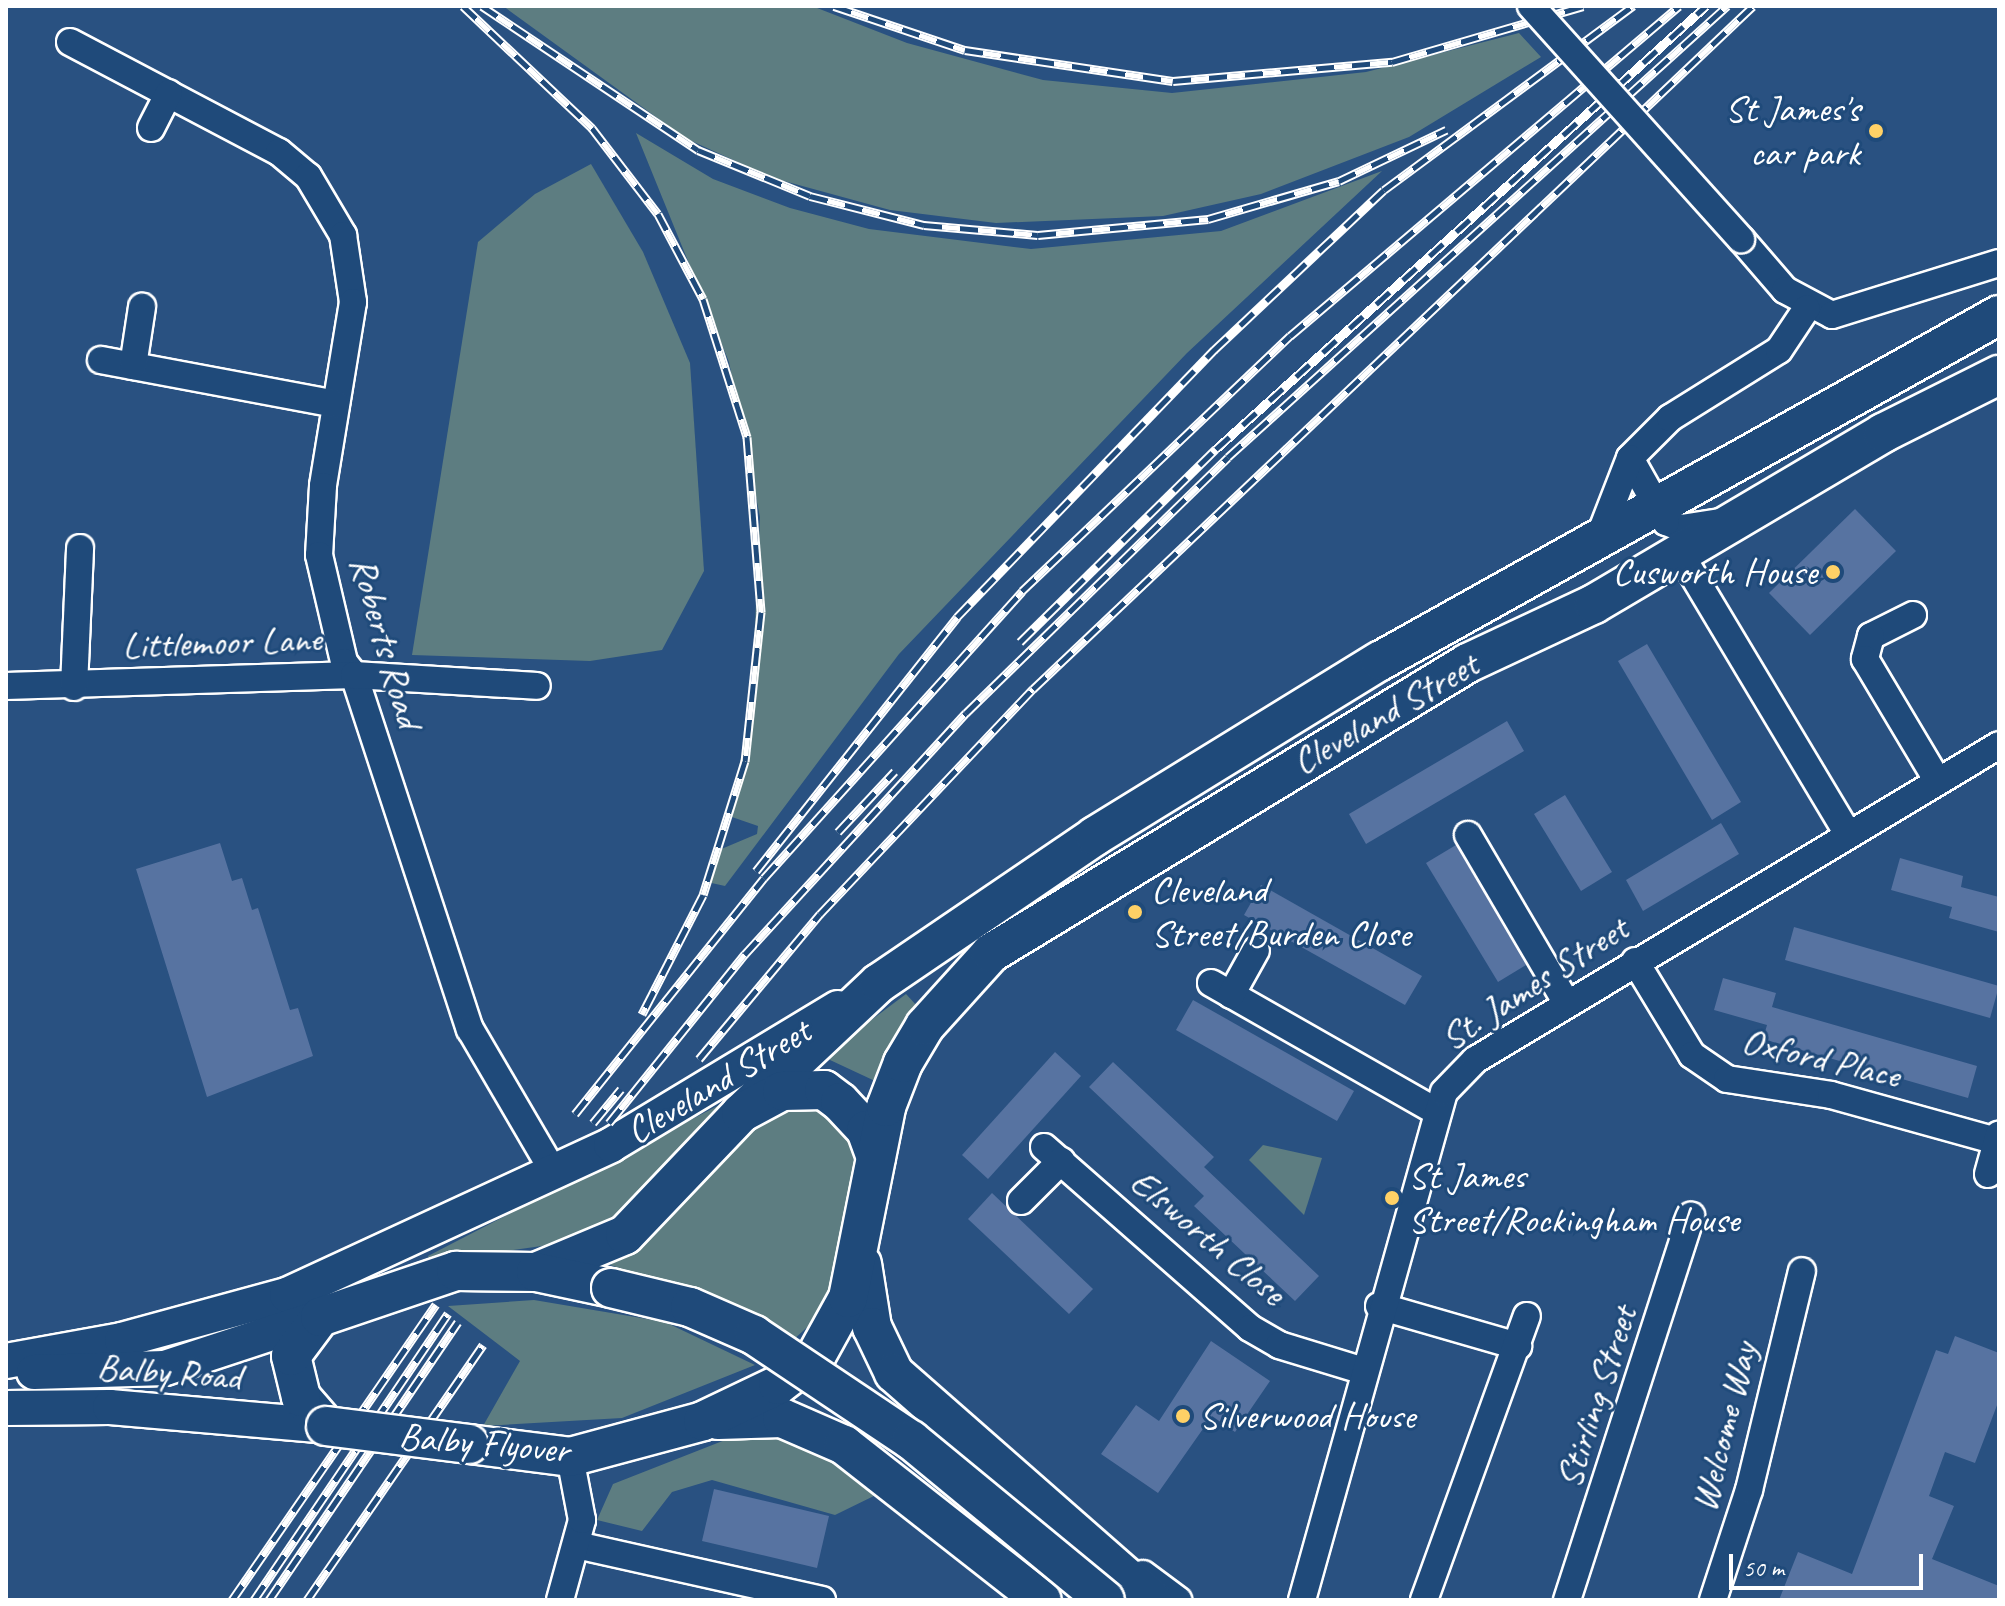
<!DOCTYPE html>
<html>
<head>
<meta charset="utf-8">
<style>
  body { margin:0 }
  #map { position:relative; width:2005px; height:1606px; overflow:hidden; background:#295181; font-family:Caveat,sans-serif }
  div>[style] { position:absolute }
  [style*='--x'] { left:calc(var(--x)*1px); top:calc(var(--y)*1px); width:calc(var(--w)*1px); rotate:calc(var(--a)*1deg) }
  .green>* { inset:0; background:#5d7d81 }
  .building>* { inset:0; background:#5773a1 }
  .roads { filter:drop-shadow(2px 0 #fff) drop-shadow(-2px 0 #fff) drop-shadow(0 2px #fff) drop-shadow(0 -2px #fff) }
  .minor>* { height:26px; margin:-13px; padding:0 13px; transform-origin:13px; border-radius:13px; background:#1f4a7a }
  .major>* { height:34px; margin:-17px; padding:0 17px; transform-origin:17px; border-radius:17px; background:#1f4a7a }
  .highway>* { height:38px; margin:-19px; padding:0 19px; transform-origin:19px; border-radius:19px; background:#1f4a7a }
  .rail>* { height:9px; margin-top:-4.5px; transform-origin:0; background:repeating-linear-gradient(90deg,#1f4a7a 0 18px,#fff 0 36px); box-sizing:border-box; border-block:2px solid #fff }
  .bridges { filter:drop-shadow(2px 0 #fff) drop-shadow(-2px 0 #fff) drop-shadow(0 2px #fff) drop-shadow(0 -2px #fff) }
  .minor-bridge>* { height:26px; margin:-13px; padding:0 13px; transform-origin:13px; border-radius:13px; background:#1f4a7a }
  .highway-bridge>* { height:38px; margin:-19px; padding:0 19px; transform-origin:19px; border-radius:19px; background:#1f4a7a }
  .dots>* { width:22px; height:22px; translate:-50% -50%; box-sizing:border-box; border:4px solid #1f4a7a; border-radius:50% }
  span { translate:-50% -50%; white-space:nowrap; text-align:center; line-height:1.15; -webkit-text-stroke:6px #1f4a7a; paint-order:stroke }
  .poi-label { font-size:38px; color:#fff }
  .right { translate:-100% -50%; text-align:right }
  .left { translate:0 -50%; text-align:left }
  .street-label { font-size:38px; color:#fff }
  .frame { position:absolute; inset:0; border:8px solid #fff; pointer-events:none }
  .scale { position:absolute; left:1729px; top:1554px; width:194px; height:36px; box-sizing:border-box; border:4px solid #fff; border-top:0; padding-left:10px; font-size:24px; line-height:28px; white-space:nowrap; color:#fff; -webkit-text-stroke:6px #1f4a7a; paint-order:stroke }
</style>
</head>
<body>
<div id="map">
  <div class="green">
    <div style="clip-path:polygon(503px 6px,812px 6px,907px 43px,1043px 80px,1172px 93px,1366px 72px,1519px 33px,1541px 57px,1409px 137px,1261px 194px,1163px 216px,996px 223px,890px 210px,773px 178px,685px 138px)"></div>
    <div style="clip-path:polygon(636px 133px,713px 179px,790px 208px,869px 229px,1031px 249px,1221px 231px,1382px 171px,1187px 353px,899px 654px,725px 886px,707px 882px,719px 850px,757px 834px,758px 826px,729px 816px,751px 708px,760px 517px,729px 362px)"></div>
    <div style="clip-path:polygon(591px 164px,643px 252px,690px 363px,704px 571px,662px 650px,590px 661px,412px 655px,478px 242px,535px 194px)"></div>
    <div style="clip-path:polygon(906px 994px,918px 1007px,875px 1081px,830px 1060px,830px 1051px)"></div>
    <div style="clip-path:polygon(727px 1101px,609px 1226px,563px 1243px,430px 1262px,428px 1256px)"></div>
    <div style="clip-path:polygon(804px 1103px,840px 1119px,856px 1154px,836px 1279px,815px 1320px,791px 1342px,676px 1286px,610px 1265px,664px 1225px,756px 1120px)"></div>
    <div style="clip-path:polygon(1263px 1145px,1322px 1158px,1304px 1215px,1249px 1160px)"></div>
    <div style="clip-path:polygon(534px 1300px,665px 1322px,755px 1365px,622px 1418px,483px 1426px,520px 1361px,448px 1306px)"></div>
    <div style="clip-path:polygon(773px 1429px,819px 1446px,880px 1493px,835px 1515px,712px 1480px,672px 1492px,642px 1531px,597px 1520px,613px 1484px,748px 1431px)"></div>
  </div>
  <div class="building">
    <div style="clip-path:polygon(1855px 509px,1896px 551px,1810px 635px,1769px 593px)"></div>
    <div style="clip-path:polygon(1647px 644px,1741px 802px,1712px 820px,1618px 661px)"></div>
    <div style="clip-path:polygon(1507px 721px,1524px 751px,1366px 844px,1349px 814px)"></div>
    <div style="clip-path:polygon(1565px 795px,1612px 872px,1581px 891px,1534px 814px)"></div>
    <div style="clip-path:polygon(1721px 823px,1739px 854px,1643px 911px,1626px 880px)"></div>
    <div style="clip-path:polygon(220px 843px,232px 881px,242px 878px,252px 910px,258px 908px,290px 1010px,298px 1008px,313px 1056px,207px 1097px,136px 869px)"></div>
    <div style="clip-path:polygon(1456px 845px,1526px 965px,1498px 982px,1426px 863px)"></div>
    <div style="clip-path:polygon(1900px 858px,1963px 876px,1961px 887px,1999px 897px,1999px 932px,1949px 918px,1952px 907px,1891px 890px)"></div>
    <div style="clip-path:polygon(1261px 885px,1422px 976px,1405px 1005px,1244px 915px)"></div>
    <div style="clip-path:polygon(1794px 927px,1999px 986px,1990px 1018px,1785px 960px)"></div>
    <div style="clip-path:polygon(1723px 978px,1776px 993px,1772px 1007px,1977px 1066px,1968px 1098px,1763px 1039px,1767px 1025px,1714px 1010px)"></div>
    <div style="clip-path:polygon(1193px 1000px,1354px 1091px,1337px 1121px,1176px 1030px)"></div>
    <div style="clip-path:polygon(1055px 1052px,1081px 1076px,988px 1179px,962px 1155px)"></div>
    <div style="clip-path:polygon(1113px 1062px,1214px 1157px,1204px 1167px,1319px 1276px,1295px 1301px,1194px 1206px,1204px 1196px,1089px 1087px)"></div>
    <div style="clip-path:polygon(992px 1193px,1093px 1289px,1069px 1314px,968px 1219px)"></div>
    <div style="clip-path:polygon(1955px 1336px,1999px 1353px,1999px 1400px,1975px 1463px,1945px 1452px,1929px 1496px,1954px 1506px,1932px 1559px,1999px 1586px,1999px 1600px,1779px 1600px,1798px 1552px,1852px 1574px,1936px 1350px,1948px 1354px)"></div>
    <div style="clip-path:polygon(1211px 1341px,1270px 1381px,1235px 1432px,1212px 1416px,1158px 1493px,1101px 1454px,1136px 1405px,1159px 1421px)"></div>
    <div style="clip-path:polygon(714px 1489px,829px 1516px,817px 1568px,702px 1541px)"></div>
  </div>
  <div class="roads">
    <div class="minor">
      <div style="--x:70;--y:42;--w:236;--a:27.8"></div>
      <div style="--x:279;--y:152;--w:38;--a:40"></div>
      <div style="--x:308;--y:176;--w:69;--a:59.3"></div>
      <div style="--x:343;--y:235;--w:68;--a:81.5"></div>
      <div style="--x:353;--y:302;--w:186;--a:99.3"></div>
      <div style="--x:323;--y:486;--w:69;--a:93.3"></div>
      <div style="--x:319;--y:555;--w:110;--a:76.8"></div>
      <div style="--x:344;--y:662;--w:16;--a:52"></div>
      <div style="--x:354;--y:675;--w:373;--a:71.9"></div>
      <div style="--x:470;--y:1029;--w:167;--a:59.7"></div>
      <div style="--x:151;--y:128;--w:39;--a:-63"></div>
      <div style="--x:1741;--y:239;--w:67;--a:49.2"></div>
      <div style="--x:1785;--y:290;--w:53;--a:28"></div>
      <div style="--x:1832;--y:315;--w:175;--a:-17.3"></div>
      <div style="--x:101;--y:360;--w:239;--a:10.6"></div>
      <div style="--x:133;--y:366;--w:60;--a:-81.3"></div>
      <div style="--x:1720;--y:522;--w:39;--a:171"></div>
      <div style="--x:1681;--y:528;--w:16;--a:-158"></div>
      <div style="--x:1666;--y:522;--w:73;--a:-119.4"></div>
      <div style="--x:1630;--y:458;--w:57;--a:-45"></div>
      <div style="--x:1670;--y:418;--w:128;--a:-32"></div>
      <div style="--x:1779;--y:350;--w:50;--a:-56.3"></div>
      <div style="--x:1597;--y:543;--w:91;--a:-68.8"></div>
      <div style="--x:1681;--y:555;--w:325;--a:59.1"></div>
      <div style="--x:1913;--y:615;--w:47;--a:153.4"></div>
      <div style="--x:1871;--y:636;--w:24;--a:105"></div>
      <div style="--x:1865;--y:659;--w:141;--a:59.2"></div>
      <div style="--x:6;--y:686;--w:348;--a:-1.8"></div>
      <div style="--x:354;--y:675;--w:183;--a:3.4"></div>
      <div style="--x:74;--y:687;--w:139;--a:-87.5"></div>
      <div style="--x:1468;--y:835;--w:196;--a:59.6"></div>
      <div style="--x:1635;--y:961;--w:110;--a:58.8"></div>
      <div style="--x:1692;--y:1055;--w:42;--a:34.4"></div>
      <div style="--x:1727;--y:1079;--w:105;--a:8.7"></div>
      <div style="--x:1831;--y:1095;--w:172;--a:15.5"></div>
      <div style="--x:1211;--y:983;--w:258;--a:29.7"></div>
      <div style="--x:1231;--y:995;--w:51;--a:-60.9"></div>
      <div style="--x:1044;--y:1147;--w:274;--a:41.3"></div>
      <div style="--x:1250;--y:1328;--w:34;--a:30"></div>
      <div style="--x:1279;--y:1345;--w:86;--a:17"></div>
      <div style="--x:1988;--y:1174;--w:41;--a:-74.6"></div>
      <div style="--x:1021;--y:1201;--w:57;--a:-45"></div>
      <div style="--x:1379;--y:1306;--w:145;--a:16.1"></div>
      <div style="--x:581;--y:1546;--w:247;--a:12.6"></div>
      <div style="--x:1143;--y:1574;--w:44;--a:36.6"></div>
      <div style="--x:560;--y:1600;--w:83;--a:-74.6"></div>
      <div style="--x:582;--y:1520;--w:64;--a:-100.8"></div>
      <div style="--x:1302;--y:1600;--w:527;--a:-74.38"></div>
      <div style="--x:1444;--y:1092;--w:45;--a:-45.9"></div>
      <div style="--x:1475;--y:1060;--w:611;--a:-31.01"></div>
      <div style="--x:1424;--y:1600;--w:302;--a:-70.1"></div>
      <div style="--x:1567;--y:1600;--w:404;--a:-72.1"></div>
      <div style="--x:1713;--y:1600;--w:116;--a:-71.9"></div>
      <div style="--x:1749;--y:1490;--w:225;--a:-76.4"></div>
    </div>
    <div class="major">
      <div style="--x:6;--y:1361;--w:118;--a:-10.3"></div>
      <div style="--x:122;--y:1340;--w:171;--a:-15.3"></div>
      <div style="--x:287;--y:1295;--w:357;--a:-24.8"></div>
      <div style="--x:611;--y:1145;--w:265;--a:-31.1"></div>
      <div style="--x:34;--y:1372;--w:131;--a:-1.7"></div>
      <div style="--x:165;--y:1368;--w:163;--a:-18.2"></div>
      <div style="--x:6;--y:1408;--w:104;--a:-0.6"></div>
      <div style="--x:110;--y:1407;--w:217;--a:5"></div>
    </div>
    <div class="highway">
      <div style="--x:741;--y:1113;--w:190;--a:-43.3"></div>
      <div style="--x:879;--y:983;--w:261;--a:-34.2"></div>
      <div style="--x:1095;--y:836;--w:334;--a:-31.6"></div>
      <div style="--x:1380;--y:661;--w:709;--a:-29.2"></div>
      <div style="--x:862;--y:1264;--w:64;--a:81"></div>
      <div style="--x:872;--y:1327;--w:51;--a:64.4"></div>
      <div style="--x:894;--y:1373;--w:344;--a:41.3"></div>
      <div style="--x:536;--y:1272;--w:96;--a:-22.6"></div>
      <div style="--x:625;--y:1235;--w:168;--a:-46.4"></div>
      <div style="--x:741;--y:1113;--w:47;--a:-28.2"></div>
      <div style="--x:782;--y:1091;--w:42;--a:-1.4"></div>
      <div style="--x:824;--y:1090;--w:20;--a:37"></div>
      <div style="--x:840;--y:1102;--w:38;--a:47"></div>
      <div style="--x:866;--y:1130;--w:29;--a:70"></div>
      <div style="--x:718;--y:1420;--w:64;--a:-1.8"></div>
      <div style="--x:782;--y:1418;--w:68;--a:23.5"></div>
      <div style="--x:844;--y:1445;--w:251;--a:38.1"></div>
      <div style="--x:326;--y:1426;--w:38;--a:-131"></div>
      <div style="--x:301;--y:1397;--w:42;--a:-103.7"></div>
      <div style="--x:291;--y:1356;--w:49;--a:-53.4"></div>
      <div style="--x:320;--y:1317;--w:144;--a:-18.7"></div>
      <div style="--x:456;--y:1271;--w:80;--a:0.7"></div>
      <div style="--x:536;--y:1272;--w:77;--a:12"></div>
      <div style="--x:469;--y:1444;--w:102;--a:7.3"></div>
      <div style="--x:570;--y:1457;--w:138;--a:-15.1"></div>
      <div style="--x:703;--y:1421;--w:83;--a:-25.6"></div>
      <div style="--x:778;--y:1385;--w:48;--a:-37.3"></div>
      <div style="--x:816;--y:1356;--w:66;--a:-61.1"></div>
      <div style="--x:848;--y:1298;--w:195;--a:-78.7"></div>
      <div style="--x:886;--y:1107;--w:47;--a:-68.9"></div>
      <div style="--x:903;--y:1063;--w:43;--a:-59.3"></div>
      <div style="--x:925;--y:1026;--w:98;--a:-47.9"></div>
      <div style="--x:991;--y:953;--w:558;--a:-31.3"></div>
      <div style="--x:1468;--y:663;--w:139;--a:-25.1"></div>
      <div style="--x:1594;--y:604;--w:336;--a:-30.6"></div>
      <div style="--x:1883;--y:433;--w:130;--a:-26.6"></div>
    </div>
  </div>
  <div class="rail">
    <div style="--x:463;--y:6;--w:178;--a:43.4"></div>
    <div style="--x:592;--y:128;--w:108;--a:52.5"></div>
    <div style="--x:658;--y:214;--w:96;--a:62.1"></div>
    <div style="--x:703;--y:299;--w:145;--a:72.3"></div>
    <div style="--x:747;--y:437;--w:176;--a:85.4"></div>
    <div style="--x:761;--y:612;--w:150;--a:96.1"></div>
    <div style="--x:745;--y:761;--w:140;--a:107.4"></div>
    <div style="--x:703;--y:895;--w:134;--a:117.1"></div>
    <div style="--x:482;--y:6;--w:260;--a:33.7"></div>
    <div style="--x:698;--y:150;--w:121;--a:22.3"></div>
    <div style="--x:810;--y:196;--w:118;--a:14.3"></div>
    <div style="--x:924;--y:225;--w:114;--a:5"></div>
    <div style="--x:1038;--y:235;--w:171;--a:-5.4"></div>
    <div style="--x:1208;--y:219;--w:136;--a:-16.2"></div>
    <div style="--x:1339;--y:181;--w:119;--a:-25.5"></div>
    <div style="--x:834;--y:6;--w:138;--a:18.6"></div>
    <div style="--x:965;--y:50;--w:210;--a:8.5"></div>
    <div style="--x:1173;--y:81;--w:220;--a:-5"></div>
    <div style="--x:1392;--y:62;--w:199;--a:-16.3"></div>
    <div style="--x:1020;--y:642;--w:275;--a:-44.6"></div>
    <div style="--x:1216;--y:449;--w:661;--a:-42.12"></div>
    <div style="--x:838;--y:832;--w:83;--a:-46.9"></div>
    <div style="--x:756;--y:871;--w:324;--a:-51.6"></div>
    <div style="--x:957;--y:617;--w:371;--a:-46.1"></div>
    <div style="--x:1214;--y:350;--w:233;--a:-43.3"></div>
    <div style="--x:1384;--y:190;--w:310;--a:-36.5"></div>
    <div style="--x:699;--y:1059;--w:189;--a:-50.2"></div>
    <div style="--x:820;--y:914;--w:310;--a:-46.6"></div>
    <div style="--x:1033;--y:689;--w:992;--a:-43.49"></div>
    <div style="--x:575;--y:1114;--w:302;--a:-51.3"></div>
    <div style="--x:764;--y:878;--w:386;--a:-48"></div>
    <div style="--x:1022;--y:591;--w:370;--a:-43.6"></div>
    <div style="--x:1290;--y:336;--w:510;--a:-40.31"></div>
    <div style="--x:593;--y:1123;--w:44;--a:-50.5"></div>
    <div style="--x:609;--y:1123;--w:217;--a:-51.2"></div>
    <div style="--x:745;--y:954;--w:327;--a:-47.5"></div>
    <div style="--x:966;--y:713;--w:366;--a:-44.3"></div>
    <div style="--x:1228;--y:457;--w:673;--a:-42.11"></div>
    <div style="--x:232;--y:1600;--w:359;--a:-55.4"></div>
    <div style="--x:254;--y:1600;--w:346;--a:-55.9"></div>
    <div style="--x:269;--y:1600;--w:336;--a:-55.8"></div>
    <div style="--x:307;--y:1600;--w:310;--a:-55.4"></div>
  </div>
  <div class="bridges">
    <div class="minor-bridge">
      <div style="--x:1531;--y:6;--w:314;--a:48"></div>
    </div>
    <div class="highway-bridge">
      <div style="--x:611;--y:1288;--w:81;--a:13.5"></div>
      <div style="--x:690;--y:1307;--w:70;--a:23.6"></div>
      <div style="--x:754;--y:1335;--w:189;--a:33.8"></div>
      <div style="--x:911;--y:1440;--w:251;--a:39.5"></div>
      <div style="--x:326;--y:1426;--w:144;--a:7.2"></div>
    </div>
  </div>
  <div class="dots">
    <div style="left:1876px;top:131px;background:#ffd166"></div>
    <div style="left:1833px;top:572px;background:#ffd166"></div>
    <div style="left:1135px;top:912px;background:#ffd166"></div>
    <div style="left:1392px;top:1198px;background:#ffd166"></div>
    <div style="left:1183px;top:1416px;background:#ffd166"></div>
  </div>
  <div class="poi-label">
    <span class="right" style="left:1860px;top:131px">St James's<br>car park</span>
    <span class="right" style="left:1817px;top:572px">Cusworth House</span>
    <span class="left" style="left:1151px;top:912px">Cleveland<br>Street/Burden Close</span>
    <span class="left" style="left:1408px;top:1198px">St James<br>Street/Rockingham House</span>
    <span class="left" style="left:1199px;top:1416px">Silverwood House</span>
  </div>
  <div class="street-label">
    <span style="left:222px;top:642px;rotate:-2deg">Littlemoor Lane</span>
    <span style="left:386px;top:642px;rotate:74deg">Roberts Road</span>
    <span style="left:1385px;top:713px;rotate:-30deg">Cleveland Street</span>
    <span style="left:1534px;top:983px;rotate:-33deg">St. James Street</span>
    <span style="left:1821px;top:1058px;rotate:13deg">Oxford Place</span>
    <span style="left:718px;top:1081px;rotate:-31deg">Cleveland Street</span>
    <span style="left:1208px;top:1237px;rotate:40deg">Elsworth Close</span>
    <span style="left:169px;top:1372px;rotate:4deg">Balby Road</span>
    <span style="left:1596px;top:1397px;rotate:-72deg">Stirling Street</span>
    <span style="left:1724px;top:1427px;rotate:-76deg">Welcome Way</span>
    <span style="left:484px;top:1443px;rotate:5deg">Balby Flyover</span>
  </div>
  <div class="frame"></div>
  <div class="scale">50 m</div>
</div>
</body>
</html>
